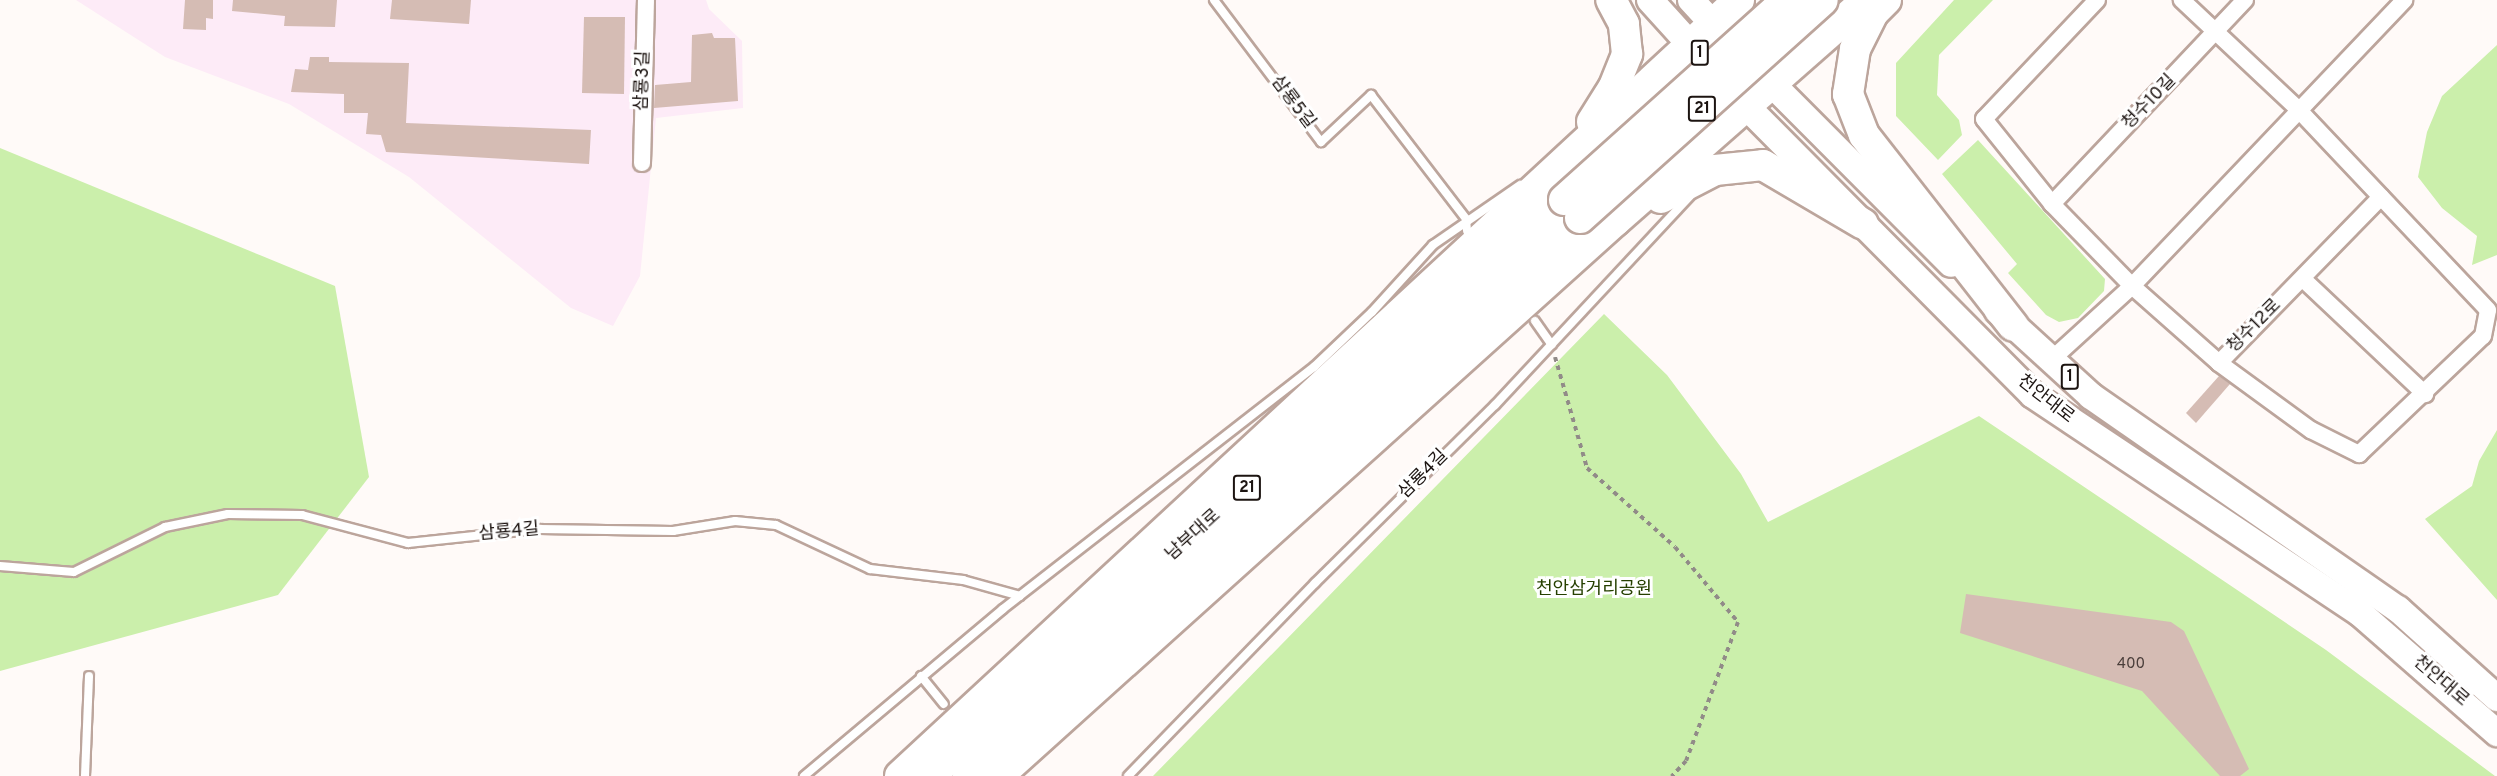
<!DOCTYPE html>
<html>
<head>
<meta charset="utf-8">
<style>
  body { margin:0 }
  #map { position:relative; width:2497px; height:776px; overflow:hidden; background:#fffaf8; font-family:Overpass,"Noto Sans KR",sans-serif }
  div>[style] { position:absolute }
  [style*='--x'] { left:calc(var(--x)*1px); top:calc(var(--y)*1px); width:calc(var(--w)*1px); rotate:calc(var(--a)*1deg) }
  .education>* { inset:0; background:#fdebf7 }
  .green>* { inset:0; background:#cbefab }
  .building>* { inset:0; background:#d5bcb4 }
  .path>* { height:4px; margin-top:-2px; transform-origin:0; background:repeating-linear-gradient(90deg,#918b88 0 4.5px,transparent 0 9px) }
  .roads { filter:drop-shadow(2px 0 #bca59c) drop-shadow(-2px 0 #bca59c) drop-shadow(0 2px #bca59c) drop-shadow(0 -2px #bca59c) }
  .lane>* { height:8px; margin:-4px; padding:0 4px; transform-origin:4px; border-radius:4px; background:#fff }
  .street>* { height:16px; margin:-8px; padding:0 8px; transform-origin:8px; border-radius:8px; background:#fff }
  .primary>* { height:26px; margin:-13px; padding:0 13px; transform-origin:13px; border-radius:13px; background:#fff }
  .highway>* { height:30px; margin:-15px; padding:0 15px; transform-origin:15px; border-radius:15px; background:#fff }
  .bridges { filter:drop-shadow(2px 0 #bca59c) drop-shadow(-2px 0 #bca59c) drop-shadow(0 2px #bca59c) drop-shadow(0 -2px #bca59c) }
  .highway-bridge>* { height:30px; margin:-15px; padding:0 15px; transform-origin:15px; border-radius:15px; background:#fff }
  span { translate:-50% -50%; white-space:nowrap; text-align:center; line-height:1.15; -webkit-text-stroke:6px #fff; paint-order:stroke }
  .number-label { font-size:15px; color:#4a3e3a }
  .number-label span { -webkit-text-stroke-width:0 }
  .shield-label span { padding:2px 4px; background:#fff; border:2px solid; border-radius:4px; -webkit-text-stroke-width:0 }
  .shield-label { font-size:16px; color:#1c1411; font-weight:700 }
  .street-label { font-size:18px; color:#1c1411 }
  .park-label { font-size:18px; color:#264000 }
</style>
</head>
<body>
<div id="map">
  <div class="education">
    <div style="clip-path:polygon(76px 0,706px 0,709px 9px,742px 41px,743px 108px,656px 118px,640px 276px,613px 326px,571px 308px,409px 177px,289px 104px,165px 57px)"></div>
  </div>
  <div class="green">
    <div style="clip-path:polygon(1954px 0,1993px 0,1939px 55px,1937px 95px,1959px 120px,1962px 135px,1938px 160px,1896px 116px,1896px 63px)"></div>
    <div style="clip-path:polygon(2497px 45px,2497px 255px,2472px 265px,2477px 236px,2442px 208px,2418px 177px,2427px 132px,2442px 96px)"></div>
    <div style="clip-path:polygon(1978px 140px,2105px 279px,2104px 291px,2078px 318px,2059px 322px,2046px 315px,2008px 273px,2017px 264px,1942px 174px)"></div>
    <div style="clip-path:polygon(0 148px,335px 286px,369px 477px,278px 595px,0 671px)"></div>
    <div style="clip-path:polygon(1604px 314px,1667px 375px,1741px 474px,1768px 522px,1979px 416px,2326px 650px,2495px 776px,1153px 776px)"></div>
    <div style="clip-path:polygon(2497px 430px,2497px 600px,2425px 519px,2472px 486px,2479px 461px)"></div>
  </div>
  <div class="building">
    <div style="clip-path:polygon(185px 0,213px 0,213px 19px,206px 18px,206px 30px,183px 29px)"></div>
    <div style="clip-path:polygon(233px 0,337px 0,335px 27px,284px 26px,285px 16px,232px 11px)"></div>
    <div style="clip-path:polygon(392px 0,471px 0,469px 24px,390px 19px)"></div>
    <div style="clip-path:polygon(584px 17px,625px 17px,624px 94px,582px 93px)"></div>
    <div style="clip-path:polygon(712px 33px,714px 38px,735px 38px,738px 101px,654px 108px,655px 85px,691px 82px,692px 35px)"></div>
    <div style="clip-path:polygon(310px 57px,329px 57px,329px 62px,409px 63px,406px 123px,591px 130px,589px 164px,386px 152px,381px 135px,366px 134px,368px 113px,344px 113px,344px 94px,291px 92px,295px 69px,308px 70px)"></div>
    <div style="clip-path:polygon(2219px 376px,2230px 384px,2196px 423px,2186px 413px)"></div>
    <div style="clip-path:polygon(1966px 594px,2171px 622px,2184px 631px,2249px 769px,2240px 776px,2220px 776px,2142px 691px,1960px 633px)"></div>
  </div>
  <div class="path">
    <div style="--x:1555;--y:357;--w:116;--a:73.9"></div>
    <div style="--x:1587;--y:468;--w:118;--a:41.9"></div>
    <div style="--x:1675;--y:547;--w:98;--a:50"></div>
    <div style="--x:1738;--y:622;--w:148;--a:110.5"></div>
    <div style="--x:1686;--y:761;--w:21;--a:133"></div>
  </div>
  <div class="roads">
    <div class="lane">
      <div style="--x:1214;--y:0;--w:178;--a:53"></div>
      <div style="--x:1321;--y:142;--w:69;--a:-43.2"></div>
      <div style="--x:1371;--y:95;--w:156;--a:52.5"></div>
      <div style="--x:1466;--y:219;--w:12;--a:85"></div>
      <div style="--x:1535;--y:321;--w:29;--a:55"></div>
      <div style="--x:0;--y:566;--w:74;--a:4.6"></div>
      <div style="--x:74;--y:572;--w:102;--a:-26.3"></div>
      <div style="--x:165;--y:527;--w:64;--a:-11.7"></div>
      <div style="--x:228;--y:514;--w:74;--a:0.8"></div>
      <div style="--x:302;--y:515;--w:110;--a:14.8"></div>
      <div style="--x:408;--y:543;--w:133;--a:-6.1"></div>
      <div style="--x:540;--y:529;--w:133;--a:0.9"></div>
      <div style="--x:673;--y:531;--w:63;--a:-9.2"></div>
      <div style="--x:735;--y:521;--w:41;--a:5.6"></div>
      <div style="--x:776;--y:525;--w:104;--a:25.1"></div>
      <div style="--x:870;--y:569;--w:94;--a:6.7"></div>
      <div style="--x:963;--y:580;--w:59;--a:15.7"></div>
      <div style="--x:921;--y:676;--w:36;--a:51"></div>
      <div style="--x:85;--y:776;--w:100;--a:-87.7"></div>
      <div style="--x:804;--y:776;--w:260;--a:-40"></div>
      <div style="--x:1003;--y:609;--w:394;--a:-37.9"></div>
      <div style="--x:1314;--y:367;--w:80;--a:-43.5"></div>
      <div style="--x:1372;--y:312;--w:91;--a:-47.7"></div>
      <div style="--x:1433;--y:245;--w:106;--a:-34.6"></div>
      <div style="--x:1128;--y:776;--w:269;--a:-45.9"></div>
      <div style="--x:1315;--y:583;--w:253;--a:-44.7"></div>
      <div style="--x:1495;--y:405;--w:287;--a:-47"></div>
    </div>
    <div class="street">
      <div style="--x:2097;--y:0;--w:164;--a:133.5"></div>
      <div style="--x:1984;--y:119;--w:109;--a:51.3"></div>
      <div style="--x:2052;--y:204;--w:115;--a:45.7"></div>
      <div style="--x:2132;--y:286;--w:116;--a:41.5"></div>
      <div style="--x:2219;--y:363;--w:114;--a:36.1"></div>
      <div style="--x:2311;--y:430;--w:54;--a:26.6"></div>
      <div style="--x:2359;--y:454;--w:171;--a:-43.6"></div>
      <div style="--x:2483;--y:336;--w:26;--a:-79"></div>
      <div style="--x:2488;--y:310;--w:275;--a:-133.4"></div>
      <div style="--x:2299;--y:110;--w:161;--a:-136.8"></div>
      <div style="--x:642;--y:163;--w:163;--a:-88.6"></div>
      <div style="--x:2052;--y:204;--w:281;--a:-46.6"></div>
      <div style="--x:2303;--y:279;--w:168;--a:43.3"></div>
      <div style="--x:2051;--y:360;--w:110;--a:-42.4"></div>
      <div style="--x:2132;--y:286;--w:395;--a:-46.4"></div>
      <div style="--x:2219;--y:363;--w:232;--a:-45.7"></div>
    </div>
    <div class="primary">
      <div style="--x:1650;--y:0;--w:146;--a:47.8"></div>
      <div style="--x:1748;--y:108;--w:404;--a:45.2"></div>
      <div style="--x:2033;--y:395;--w:394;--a:33.7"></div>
      <div style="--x:2361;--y:614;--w:181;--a:41.2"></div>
      <div style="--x:1691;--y:0;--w:53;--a:47.3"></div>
      <div style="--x:1757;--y:69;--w:275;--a:45.1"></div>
      <div style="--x:1998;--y:311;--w:126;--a:42.4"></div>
      <div style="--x:2091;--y:396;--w:374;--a:34.8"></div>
      <div style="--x:2398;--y:609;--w:133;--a:42"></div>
    </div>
    <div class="highway">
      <div style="--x:1886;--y:0;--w:18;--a:135"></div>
      <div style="--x:1873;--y:13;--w:40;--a:116.6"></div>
      <div style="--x:1855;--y:49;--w:46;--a:98.8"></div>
      <div style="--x:1848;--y:94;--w:44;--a:68.7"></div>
      <div style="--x:1864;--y:135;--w:242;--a:52"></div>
      <div style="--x:1592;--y:122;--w:39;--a:-58"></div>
      <div style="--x:1613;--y:89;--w:38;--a:-68"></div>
      <div style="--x:1627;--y:54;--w:30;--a:-96"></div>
      <div style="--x:1624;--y:24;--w:27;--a:-118"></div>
      <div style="--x:1661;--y:198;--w:61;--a:-27.4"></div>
      <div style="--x:1715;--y:170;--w:48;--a:-5.9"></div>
      <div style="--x:1763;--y:165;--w:116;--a:30.5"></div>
      <div style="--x:900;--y:776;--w:1143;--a:-42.77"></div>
      <div style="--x:930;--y:776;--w:857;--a:-42.26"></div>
      <div style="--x:968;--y:776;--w:828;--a:-42.36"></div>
      <div style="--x:998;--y:776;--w:830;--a:-41.97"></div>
      <div style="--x:1615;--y:221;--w:335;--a:-41.3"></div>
    </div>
  </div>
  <div class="bridges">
    <div class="highway-bridge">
      <div style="--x:1564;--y:200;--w:300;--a:-41.9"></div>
      <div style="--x:1580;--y:218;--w:326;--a:-41.9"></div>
    </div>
  </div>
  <div class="number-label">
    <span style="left:2131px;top:665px">400</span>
  </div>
  <div class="shield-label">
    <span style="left:1700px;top:53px">1</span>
    <span style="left:1702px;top:109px">21</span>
    <span style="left:2070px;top:377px">1</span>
    <span style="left:1247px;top:488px">21</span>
  </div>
  <div class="street-label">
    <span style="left:644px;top:81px;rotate:-88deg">삼룡3길</span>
    <span style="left:1292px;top:103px;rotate:53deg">삼룡5길</span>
    <span style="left:2150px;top:103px;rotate:-46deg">청수10길</span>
    <span style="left:2255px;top:327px;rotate:-45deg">청수12로</span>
    <span style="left:2045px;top:400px;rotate:38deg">천안대로</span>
    <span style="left:1424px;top:475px;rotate:-45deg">삼룡4길</span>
    <span style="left:509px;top:533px;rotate:-5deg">삼룡4길</span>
    <span style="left:1194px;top:536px;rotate:-42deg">남부대로</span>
    <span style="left:2440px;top:682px;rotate:41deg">천안대로</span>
  </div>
  <div class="park-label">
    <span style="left:1594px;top:590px">천안삼거리공원</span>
  </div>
</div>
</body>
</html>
